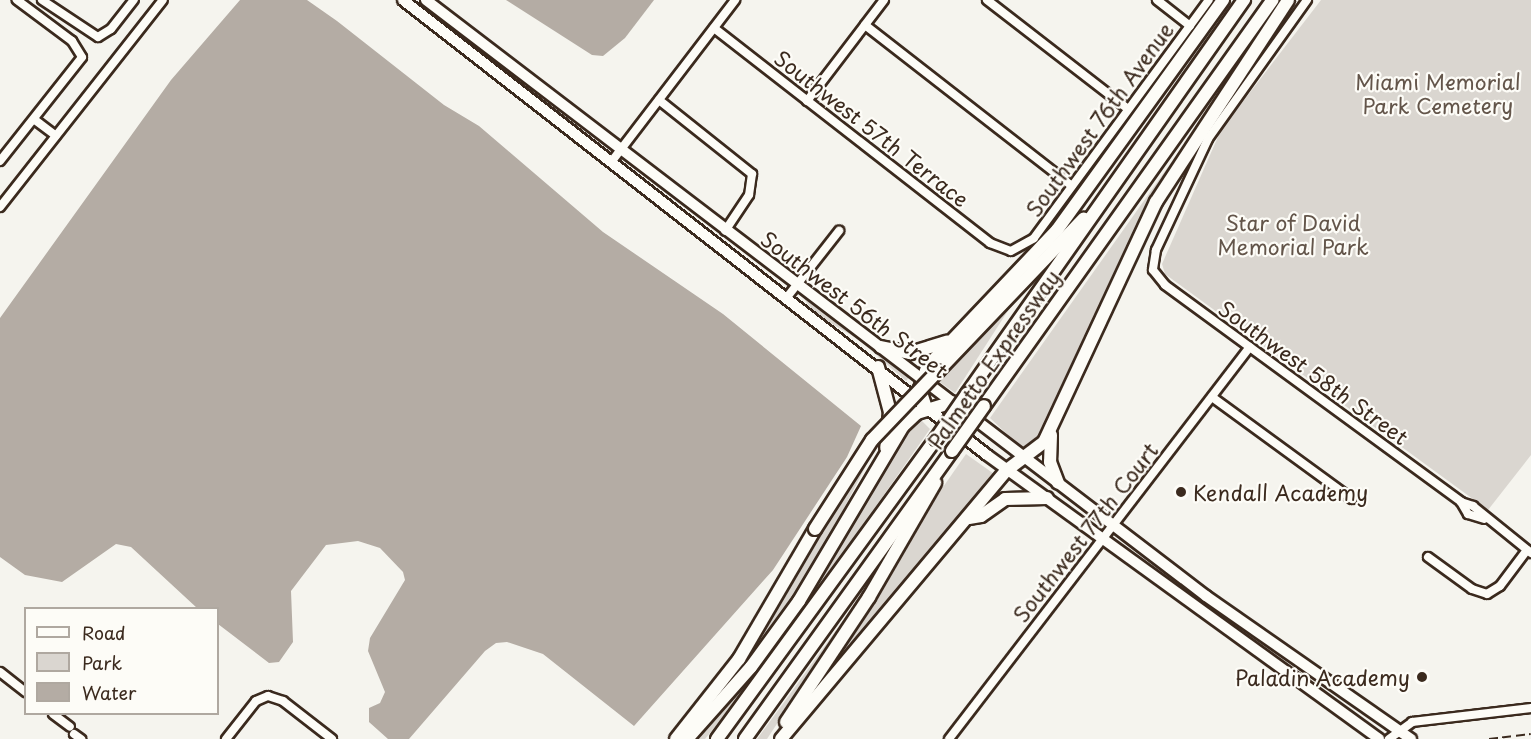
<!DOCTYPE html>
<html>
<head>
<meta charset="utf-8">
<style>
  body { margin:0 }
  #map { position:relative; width:1531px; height:739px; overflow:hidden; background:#f5f4ee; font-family:"Playpen Sans",sans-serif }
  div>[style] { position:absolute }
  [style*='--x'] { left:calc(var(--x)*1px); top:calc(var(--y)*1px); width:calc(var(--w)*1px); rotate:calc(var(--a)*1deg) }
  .green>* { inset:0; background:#dad6d0 }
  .water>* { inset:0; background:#b4aca4 }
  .roads { filter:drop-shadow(2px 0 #3b2a1e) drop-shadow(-2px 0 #3b2a1e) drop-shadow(0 2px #3b2a1e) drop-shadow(0 -2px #3b2a1e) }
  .minor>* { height:8px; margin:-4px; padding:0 4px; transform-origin:4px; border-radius:4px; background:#fdfcf7 }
  .major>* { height:10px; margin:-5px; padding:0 5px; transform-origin:5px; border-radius:5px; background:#fdfcf7 }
  .highway>* { height:12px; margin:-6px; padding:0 6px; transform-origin:6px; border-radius:6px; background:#fdfcf7 }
  .rail>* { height:2px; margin-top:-1px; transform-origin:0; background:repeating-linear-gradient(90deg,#3b2a1e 0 9px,transparent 0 13.5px) }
  .bridges { filter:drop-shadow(2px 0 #3b2a1e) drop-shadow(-2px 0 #3b2a1e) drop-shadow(0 2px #3b2a1e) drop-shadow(0 -2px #3b2a1e) }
  .highway-bridge>* { height:12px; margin:-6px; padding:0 6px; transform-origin:6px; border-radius:6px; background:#fdfcf7 }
  .dots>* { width:16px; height:16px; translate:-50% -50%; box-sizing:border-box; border:3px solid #fdfcf7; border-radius:50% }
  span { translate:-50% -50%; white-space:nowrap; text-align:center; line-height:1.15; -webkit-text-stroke:4.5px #fdfcf7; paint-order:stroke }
  .park-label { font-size:21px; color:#63554a }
  .street-label { font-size:21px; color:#3b2a1e }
  .poi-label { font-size:21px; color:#3b2a1e }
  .left { translate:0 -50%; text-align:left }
  .right { translate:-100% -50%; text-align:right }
  .legend { position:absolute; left:24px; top:607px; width:195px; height:108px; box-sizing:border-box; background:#fdfcf7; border:2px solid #afa8a0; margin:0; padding:8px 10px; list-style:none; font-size:18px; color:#3b2a1e }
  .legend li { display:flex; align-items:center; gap:12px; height:30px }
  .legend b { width:30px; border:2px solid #afa8a0 }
</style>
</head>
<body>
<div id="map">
  <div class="green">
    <div style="clip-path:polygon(1321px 0,1531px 0,1531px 455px,1488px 510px,1165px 274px,1162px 264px,1221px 130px)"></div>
    <div style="clip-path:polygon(1187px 140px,1122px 257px,1040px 439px,1025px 451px,990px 418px)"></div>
    <div style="clip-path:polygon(802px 296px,835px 321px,911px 375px,906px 381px,858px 339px,815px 314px)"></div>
    <div style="clip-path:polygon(1011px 306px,955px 393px,937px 380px,983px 333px)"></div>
    <div style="clip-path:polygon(919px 418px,930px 429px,846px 549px,719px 722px,705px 739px,694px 739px,793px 620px,905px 431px)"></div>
    <div style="clip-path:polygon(881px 437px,815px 564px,736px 673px,806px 555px)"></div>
    <div style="clip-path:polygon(966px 454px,997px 476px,821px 680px,923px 516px)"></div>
    <div style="clip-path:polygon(860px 597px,767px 739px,757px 739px,782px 705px)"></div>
  </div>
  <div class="water">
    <div style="clip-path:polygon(240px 0,307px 0,337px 21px,444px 105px,479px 126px,603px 232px,723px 314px,861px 426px,847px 457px,773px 570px,634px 726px,543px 654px,507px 642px,496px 643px,485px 651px,409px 739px,388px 739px,369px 722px,369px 708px,380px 703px,385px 692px,368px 651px,370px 638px,405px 580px,403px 572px,380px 548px,358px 541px,326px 545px,291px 591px,293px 642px,279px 662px,269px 663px,218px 624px,218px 608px,197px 608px,131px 547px,116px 544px,62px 582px,25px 575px,0 557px,0 318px,171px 80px)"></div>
    <div style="clip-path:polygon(506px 0,654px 0,625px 38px,603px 56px,592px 55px)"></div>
  </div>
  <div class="roads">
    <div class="minor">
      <div style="--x:42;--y:0;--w:67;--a:33.5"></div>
      <div style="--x:98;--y:37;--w:15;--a:-32"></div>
      <div style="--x:111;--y:29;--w:37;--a:-52"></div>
      <div style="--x:987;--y:0;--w:178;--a:37.7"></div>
      <div style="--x:1157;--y:0;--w:42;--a:38.2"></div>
      <div style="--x:1307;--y:0;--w:171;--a:125.5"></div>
      <div style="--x:1208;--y:139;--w:123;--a:115.1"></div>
      <div style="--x:1156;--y:250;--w:20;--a:99"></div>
      <div style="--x:1153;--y:270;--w:19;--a:51"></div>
      <div style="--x:1165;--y:285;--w:367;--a:36.2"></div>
      <div style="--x:1461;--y:502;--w:13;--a:18"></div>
      <div style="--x:1473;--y:506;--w:75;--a:39"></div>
      <div style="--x:865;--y:25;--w:262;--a:37.9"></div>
      <div style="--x:714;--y:28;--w:350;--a:37.9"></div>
      <div style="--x:990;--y:243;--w:22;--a:21"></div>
      <div style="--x:1011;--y:251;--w:26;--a:-29"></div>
      <div style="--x:1034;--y:238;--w:295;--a:-53.7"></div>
      <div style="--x:659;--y:100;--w:119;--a:38.5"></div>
      <div style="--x:752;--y:174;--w:21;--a:98"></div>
      <div style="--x:749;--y:195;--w:43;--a:123.7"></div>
      <div style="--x:807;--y:101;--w:127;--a:-52.7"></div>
      <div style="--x:35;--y:120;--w:26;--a:37"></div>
      <div style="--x:0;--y:161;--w:132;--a:-51.7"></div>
      <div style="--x:82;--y:57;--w:19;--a:-122"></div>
      <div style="--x:72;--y:41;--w:69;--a:-143.3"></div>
      <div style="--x:612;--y:161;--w:203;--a:-52.6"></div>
      <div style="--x:0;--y:207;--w:263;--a:-51.8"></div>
      <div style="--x:788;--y:296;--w:83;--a:-51.9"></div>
      <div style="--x:1212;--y:397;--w:173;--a:36.1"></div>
      <div style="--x:1461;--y:502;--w:14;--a:60"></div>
      <div style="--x:1468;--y:514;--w:17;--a:17"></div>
      <div style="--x:1428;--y:557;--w:54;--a:36"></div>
      <div style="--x:1472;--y:589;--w:16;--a:18"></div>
      <div style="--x:1487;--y:594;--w:15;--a:-32"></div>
      <div style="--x:1500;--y:586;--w:45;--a:-53.1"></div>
      <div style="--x:0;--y:672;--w:33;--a:38"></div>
      <div style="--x:53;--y:714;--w:21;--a:37"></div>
      <div style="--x:74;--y:734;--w:9;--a:36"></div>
      <div style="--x:226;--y:739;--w:48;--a:-51.7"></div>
      <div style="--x:256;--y:701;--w:13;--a:-23"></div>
      <div style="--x:268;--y:696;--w:16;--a:18"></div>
      <div style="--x:283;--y:701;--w:62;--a:37.8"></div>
      <div style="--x:949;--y:739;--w:494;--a:-52.5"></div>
      <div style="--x:1389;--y:739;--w:29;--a:-36"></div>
      <div style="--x:1412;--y:722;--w:120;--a:-6.7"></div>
    </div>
    <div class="major">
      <div style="--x:403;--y:0;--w:740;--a:37.92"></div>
      <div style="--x:987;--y:455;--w:484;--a:35.9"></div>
      <div style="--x:426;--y:0;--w:982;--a:37.38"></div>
      <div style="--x:1206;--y:596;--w:250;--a:34.9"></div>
    </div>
    <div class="highway">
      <div style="--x:881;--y:347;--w:30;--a:12"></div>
      <div style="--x:910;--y:353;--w:39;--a:-17"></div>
      <div style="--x:878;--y:367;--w:47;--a:75.1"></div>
      <div style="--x:890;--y:412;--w:36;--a:96"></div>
      <div style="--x:938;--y:371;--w:211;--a:-46.3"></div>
      <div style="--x:967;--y:394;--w:482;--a:-54.9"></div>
      <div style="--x:984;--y:406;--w:498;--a:-54.6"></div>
      <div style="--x:926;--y:408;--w:20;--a:-108"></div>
      <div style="--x:920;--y:389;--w:23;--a:-72"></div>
      <div style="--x:927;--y:367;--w:189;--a:-46.5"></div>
      <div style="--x:1057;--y:230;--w:284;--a:-54.2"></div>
      <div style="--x:1051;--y:435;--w:27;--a:92"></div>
      <div style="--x:1050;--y:462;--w:22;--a:69"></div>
      <div style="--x:969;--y:518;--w:12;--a:-9"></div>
      <div style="--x:981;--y:516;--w:29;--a:-35"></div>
      <div style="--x:1005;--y:499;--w:42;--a:-1.4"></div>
      <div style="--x:786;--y:722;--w:150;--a:-56.4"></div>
      <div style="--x:869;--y:597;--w:132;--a:-59.9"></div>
      <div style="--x:676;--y:739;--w:102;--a:-51.8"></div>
      <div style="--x:739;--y:659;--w:151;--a:-59.7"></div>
      <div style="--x:687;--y:739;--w:96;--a:-48.4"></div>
      <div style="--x:751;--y:667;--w:82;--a:-54"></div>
      <div style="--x:799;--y:601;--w:204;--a:-59.3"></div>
      <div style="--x:903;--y:426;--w:19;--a:-43"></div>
      <div style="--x:917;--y:413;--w:37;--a:-17"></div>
      <div style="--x:717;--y:739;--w:371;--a:-53.9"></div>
      <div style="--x:745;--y:739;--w:355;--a:-54.3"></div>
      <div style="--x:781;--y:739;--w:351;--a:-50"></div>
      <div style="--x:1007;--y:470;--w:46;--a:-37.1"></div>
      <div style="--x:1044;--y:442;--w:265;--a:-65"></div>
      <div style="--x:1156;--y:202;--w:241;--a:-56.8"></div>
    </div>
  </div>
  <div class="rail">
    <div style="--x:1489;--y:739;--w:42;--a:-6.8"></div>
  </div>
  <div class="bridges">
    <div class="highway-bridge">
      <div style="--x:936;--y:439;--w:55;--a:-55.4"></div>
      <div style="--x:952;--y:451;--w:55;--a:-54.6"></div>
      <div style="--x:815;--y:529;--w:106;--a:-57.4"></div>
      <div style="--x:872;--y:440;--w:95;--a:-46.3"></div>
    </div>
  </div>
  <div class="dots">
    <div style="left:1181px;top:492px;background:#3b2a1e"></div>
    <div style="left:1422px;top:677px;background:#3b2a1e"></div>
  </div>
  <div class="park-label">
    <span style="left:1438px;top:93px">Miami Memorial<br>Park Cemetery</span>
    <span style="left:1293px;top:234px">Star of David<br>Memorial Park</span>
  </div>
  <div class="street-label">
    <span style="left:1099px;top:119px;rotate:-54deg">Southwest 76th Avenue</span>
    <span style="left:872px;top:128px;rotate:38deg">Southwest 57th Terrace</span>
    <span style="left:855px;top:304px;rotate:37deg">Southwest 56th Street</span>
    <span style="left:993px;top:359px;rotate:-55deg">Palmetto Expressway</span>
    <span style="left:1314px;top:372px;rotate:36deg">Southwest 58th Street</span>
    <span style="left:1085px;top:532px;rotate:-52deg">Southwest 77th Court</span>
  </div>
  <div class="poi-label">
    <span class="left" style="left:1193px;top:492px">Kendall Academy</span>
    <span class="right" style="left:1410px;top:677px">Paladin Academy</span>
  </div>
  <ul class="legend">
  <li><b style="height:8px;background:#fdfcf7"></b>Road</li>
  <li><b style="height:16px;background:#dad6d0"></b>Park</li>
  <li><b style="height:16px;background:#b4aca4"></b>Water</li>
  </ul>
</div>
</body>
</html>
